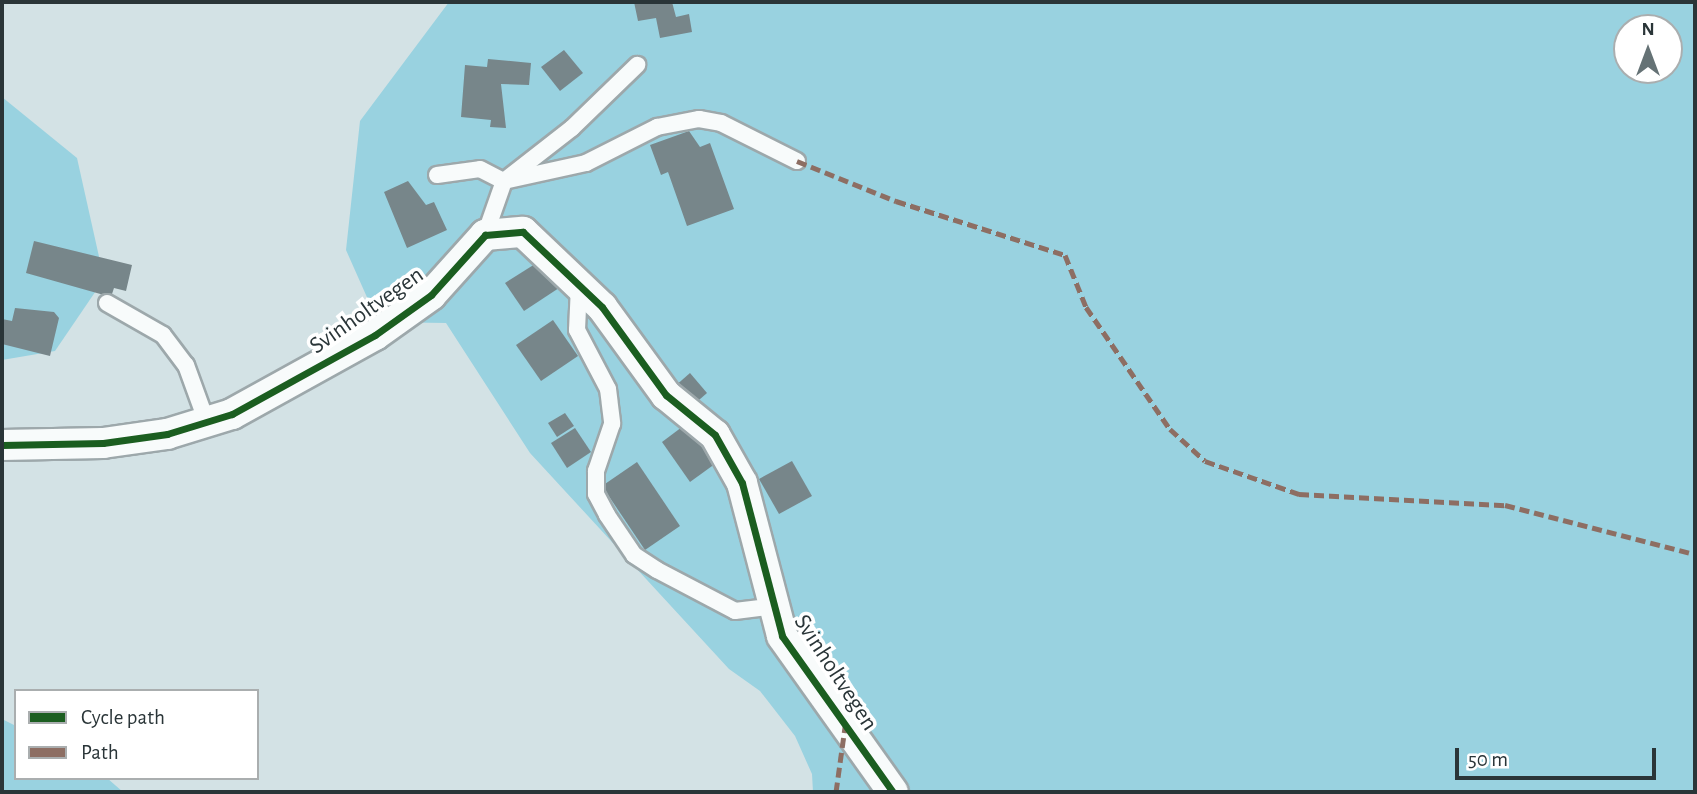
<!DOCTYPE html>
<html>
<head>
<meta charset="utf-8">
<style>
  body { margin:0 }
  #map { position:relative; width:1697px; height:794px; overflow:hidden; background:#d3e2e5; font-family:"Alegreya Sans",sans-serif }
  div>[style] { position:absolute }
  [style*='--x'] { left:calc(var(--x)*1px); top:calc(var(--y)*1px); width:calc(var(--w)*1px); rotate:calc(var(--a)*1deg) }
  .green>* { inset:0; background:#99d2e0 }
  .building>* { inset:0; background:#77868a }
  .roads { filter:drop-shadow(2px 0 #9da8ab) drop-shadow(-2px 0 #9da8ab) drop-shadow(0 2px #9da8ab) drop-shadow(0 -2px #9da8ab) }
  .lane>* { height:16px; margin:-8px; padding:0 8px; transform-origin:8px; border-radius:8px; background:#f8fbfb }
  .street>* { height:30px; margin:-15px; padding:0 15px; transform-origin:15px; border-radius:15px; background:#f8fbfb }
  .quiet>* { height:5px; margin-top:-2.5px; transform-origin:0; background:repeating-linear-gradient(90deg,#8d6e63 0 10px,transparent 0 15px) }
  .cycleway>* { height:7px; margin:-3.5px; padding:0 3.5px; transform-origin:3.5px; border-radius:3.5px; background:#1b5e20 }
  span { translate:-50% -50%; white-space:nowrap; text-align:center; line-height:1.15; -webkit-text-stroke:7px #fff; paint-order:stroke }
  .street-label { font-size:24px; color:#2a3538 }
  .frame { position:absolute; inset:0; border:4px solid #2a3538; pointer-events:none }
  .legend { position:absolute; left:14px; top:689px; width:245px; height:91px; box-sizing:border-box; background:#fff; border:2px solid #aaaeaf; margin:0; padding:9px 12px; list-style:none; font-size:21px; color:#2a3538 }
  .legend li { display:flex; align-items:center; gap:14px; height:35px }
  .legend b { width:35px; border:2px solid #aaaeaf }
  .north { position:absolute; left:1613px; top:14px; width:70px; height:70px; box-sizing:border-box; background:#fff; border:2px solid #aaaeaf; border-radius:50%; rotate:0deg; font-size:19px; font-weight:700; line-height:28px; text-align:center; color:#2a3538 }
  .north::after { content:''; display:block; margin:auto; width:24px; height:32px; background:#657275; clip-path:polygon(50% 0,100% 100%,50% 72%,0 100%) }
  .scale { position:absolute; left:1455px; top:748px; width:201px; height:32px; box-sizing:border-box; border:4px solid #2a3538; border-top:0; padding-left:9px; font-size:21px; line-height:24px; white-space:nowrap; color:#2a3538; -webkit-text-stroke:5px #fff; paint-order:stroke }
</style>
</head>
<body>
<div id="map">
  <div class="green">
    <div style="clip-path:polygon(evenodd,449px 2px,1695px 2px,1695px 792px,813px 792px,812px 774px,795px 736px,760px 691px,729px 669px,530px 453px,446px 323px,378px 322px,346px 250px,360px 121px,449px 2px,1627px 28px,1669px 28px,1669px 70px,1627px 70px,1627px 28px)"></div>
    <div style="clip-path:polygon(2px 97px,77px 158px,104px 279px,55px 351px,2px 360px)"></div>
    <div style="clip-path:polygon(2px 719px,16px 726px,16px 778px,107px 778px,123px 792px,2px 792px)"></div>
  </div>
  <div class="building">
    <div style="clip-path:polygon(634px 2px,672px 2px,676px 17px,689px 14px,692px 32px,660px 38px,656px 18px,638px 21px)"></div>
    <div style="clip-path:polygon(564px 50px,583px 73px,560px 91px,541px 67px)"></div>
    <div style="clip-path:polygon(488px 59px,531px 63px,529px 85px,501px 84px,506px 128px,490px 127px,491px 120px,461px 117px,465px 65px,487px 67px)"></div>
    <div style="clip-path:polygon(689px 131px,700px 147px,710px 143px,734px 209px,687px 226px,668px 172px,661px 175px,650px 145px)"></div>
    <div style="clip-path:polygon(408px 181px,426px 205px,434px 202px,447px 230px,407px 248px,384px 192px)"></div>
    <div style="clip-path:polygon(34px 241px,132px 265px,126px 291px,114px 288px,111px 297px,26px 273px)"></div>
    <div style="clip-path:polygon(543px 259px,562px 286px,524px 311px,505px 283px)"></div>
    <div style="clip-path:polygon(15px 308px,54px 312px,59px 318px,50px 356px,2px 344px,2px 319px,12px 321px)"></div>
    <div style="clip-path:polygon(553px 320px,578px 356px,541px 381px,516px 345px)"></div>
    <div style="clip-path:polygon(690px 373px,707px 393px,691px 407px,674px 387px)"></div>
    <div style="clip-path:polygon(565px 413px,574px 426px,557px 437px,548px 423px)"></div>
    <div style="clip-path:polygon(690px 421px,719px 461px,690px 482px,662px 442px)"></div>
    <div style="clip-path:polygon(575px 428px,591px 452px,567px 468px,551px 443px)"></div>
    <div style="clip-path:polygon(792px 461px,812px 496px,779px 514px,759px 479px)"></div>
    <div style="clip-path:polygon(637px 462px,680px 526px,645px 550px,602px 486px)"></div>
  </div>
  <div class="roads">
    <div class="lane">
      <div style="--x:437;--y:175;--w:43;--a:-7.9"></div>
      <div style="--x:480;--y:169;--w:27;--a:27"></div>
      <div style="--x:504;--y:181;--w:86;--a:-37.9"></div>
      <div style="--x:572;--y:128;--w:91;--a:-44.1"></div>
      <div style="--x:485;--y:235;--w:57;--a:-70.6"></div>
      <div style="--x:504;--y:181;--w:84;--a:-12.4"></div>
      <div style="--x:586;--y:163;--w:80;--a:-26.9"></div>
      <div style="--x:657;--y:127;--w:43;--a:-10.8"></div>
      <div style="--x:699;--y:119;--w:22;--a:10"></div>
      <div style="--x:721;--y:123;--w:85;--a:26.6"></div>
      <div style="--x:579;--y:286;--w:44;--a:92.6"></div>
      <div style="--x:577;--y:330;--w:67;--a:62.3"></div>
      <div style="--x:608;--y:389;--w:35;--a:83"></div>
      <div style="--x:612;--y:424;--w:50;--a:108.8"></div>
      <div style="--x:596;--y:471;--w:23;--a:90"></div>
      <div style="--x:596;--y:494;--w:24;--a:62"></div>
      <div style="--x:607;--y:515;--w:48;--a:56"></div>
      <div style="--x:634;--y:555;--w:27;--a:33"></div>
      <div style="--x:657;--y:570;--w:88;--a:27.7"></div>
      <div style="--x:735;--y:611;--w:38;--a:-7"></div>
      <div style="--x:107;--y:303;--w:64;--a:29.7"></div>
      <div style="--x:163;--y:335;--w:38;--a:53"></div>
      <div style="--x:186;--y:365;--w:59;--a:70"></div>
    </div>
    <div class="street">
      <div style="--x:2;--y:445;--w:101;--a:-1.1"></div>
      <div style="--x:103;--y:443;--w:65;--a:-8"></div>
      <div style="--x:167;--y:434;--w:68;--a:-17.1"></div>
      <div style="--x:232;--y:414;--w:163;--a:-28.9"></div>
      <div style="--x:375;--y:335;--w:69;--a:-35.5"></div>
      <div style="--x:431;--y:295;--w:81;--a:-48"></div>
      <div style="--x:485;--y:235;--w:38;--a:-5"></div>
      <div style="--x:523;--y:232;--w:109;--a:43.5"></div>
      <div style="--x:602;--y:307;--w:109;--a:54"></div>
      <div style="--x:666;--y:395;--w:63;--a:39.2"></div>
      <div style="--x:715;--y:435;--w:55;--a:60.6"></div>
      <div style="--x:742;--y:483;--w:158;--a:75.3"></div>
      <div style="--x:782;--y:636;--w:191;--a:54.6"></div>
    </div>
  </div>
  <div class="quiet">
    <div style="--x:797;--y:161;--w:107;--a:22"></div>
    <div style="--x:896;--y:201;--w:177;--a:17.7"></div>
    <div style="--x:1065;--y:255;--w:56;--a:68"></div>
    <div style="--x:1086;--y:307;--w:148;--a:55.5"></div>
    <div style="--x:1170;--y:429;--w:47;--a:42.4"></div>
    <div style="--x:1205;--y:461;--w:100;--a:19.3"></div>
    <div style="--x:1299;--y:494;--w:206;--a:3.1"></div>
    <div style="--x:1505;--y:505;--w:196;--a:14.5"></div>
    <div style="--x:836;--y:792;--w:66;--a:-82.1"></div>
  </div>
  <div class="cycleway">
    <div style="--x:2;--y:445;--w:101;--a:-1.1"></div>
    <div style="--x:103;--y:443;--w:65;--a:-8"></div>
    <div style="--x:167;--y:434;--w:68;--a:-17.1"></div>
    <div style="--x:232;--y:414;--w:163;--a:-28.9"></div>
    <div style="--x:375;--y:335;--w:69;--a:-35.5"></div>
    <div style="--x:431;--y:295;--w:81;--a:-48"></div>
    <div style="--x:485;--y:235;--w:38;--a:-5"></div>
    <div style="--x:523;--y:232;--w:109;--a:43.5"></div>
    <div style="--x:602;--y:307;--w:109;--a:54"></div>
    <div style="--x:666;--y:395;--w:63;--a:39.2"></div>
    <div style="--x:715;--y:435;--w:55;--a:60.6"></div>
    <div style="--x:742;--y:483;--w:158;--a:75.3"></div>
    <div style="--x:782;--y:636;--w:191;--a:54.6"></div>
  </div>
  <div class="street-label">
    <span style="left:367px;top:311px;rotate:-35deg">Svinholtvegen</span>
    <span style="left:835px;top:673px;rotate:57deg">Svinholtvegen</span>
  </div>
  <div class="frame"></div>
  <ul class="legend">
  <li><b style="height:9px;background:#1b5e20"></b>Cycle path</li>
  <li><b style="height:9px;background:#8d6e63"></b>Path</li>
  </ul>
  <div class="north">N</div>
  <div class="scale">50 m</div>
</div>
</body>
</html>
